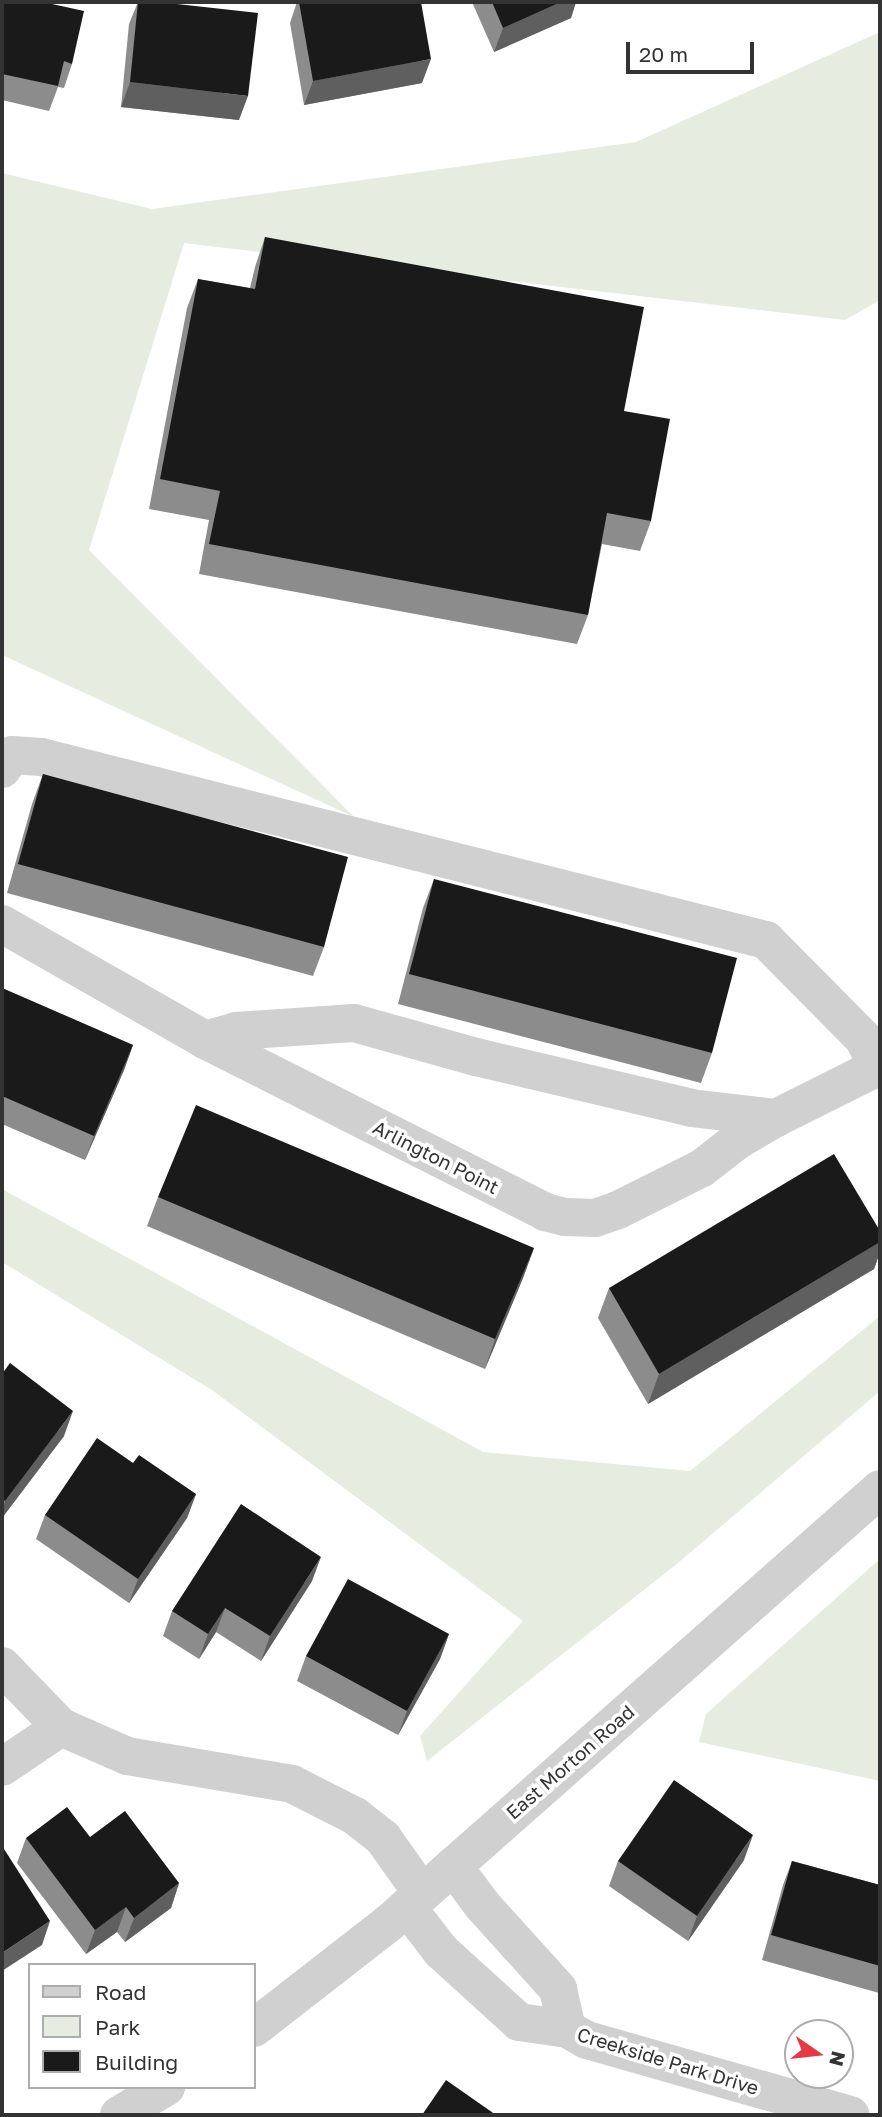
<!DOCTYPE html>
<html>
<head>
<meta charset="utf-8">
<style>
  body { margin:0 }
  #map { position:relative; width:882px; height:2117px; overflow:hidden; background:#fff; font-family:"Golos Text",sans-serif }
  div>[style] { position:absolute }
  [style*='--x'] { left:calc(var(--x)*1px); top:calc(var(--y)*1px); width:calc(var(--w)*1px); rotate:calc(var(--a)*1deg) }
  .green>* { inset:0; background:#e6ecdf }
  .minor>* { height:38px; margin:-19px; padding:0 19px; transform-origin:19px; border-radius:19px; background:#d0d0d0 }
  .wall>* { inset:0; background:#8c8c8c }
  .shaded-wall>* { inset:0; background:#5f5f5f }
  .building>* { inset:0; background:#1a1a1a }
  span { translate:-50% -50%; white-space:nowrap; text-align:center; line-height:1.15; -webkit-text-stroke:7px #fff; paint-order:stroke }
  .street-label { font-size:19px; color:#333 }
  .frame { position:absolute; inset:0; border:4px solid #333; pointer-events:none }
  .legend { position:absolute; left:28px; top:1963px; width:228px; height:126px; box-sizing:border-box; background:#fff; border:2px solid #adadad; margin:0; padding:9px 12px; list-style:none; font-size:21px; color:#333 }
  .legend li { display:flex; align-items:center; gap:14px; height:35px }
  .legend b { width:35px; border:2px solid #adadad }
  .north { position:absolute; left:784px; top:2019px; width:70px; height:70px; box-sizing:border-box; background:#fff; border:2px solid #adadad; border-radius:50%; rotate:104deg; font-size:19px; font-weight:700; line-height:28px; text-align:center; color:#333 }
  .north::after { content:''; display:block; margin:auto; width:24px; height:32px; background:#e63946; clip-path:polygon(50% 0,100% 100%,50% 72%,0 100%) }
  .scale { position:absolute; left:626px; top:42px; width:128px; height:32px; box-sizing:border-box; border:4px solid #333; border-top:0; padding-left:9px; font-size:21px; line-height:24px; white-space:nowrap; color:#333; -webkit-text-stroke:5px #fff; paint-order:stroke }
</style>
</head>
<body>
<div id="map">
  <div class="green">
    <div style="clip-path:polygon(880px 32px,880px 300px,845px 320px,184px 243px,89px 550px,354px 817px,2px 655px,2px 173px,152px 209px,636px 142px)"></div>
    <div style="clip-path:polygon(2px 1189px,483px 1452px,690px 1471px,880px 1316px,880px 1391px,678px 1563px,427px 1761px,420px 1736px,523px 1621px,212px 1390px,2px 1262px)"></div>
    <div style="clip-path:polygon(880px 1559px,880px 1781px,699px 1742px,706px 1714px)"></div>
  </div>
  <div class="minor">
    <div style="--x:2;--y:769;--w:17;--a:-54"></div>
    <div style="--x:12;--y:755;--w:29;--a:4"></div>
    <div style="--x:41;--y:757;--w:748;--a:14.17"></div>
    <div style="--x:766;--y:940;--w:138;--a:45.3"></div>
    <div style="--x:863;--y:1038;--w:36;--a:62"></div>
    <div style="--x:2;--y:924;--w:234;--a:29.7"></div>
    <div style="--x:205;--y:1040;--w:381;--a:26.8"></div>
    <div style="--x:545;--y:1212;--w:21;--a:14"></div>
    <div style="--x:565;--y:1217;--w:30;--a:2"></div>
    <div style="--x:595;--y:1218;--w:24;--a:-19"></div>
    <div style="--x:618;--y:1210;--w:94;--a:-26.6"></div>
    <div style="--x:702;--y:1168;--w:46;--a:-37.9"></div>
    <div style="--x:738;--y:1140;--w:44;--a:-30.1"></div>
    <div style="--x:776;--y:1118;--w:116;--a:-26.6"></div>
    <div style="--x:205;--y:1040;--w:32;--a:-16"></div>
    <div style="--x:236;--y:1031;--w:118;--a:-3.9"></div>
    <div style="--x:354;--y:1023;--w:127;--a:15.6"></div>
    <div style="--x:476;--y:1057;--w:221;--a:13.3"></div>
    <div style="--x:691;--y:1108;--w:86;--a:6.7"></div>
    <div style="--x:2;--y:1666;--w:85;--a:46"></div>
    <div style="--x:61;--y:1727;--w:72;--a:23.7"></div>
    <div style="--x:127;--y:1756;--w:167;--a:9.6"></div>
    <div style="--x:292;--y:1784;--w:71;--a:26.9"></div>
    <div style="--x:355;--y:1816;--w:36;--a:38"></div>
    <div style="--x:383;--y:1838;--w:67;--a:54.7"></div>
    <div style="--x:2;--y:1767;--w:71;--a:-34.1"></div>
    <div style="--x:453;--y:1866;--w:50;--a:53.1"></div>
    <div style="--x:483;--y:1906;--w:112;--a:47.9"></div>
    <div style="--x:558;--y:1989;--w:41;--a:77.3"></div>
    <div style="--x:407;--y:1907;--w:56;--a:52.3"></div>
    <div style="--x:441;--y:1951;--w:105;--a:42.3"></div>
    <div style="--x:519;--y:2022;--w:49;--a:8.3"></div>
    <div style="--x:567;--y:2029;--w:23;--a:29"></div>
    <div style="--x:587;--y:2040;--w:274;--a:15.9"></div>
    <div style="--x:254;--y:2028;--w:171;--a:-37.9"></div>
    <div style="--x:389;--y:1923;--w:655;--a:-41.47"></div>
    <div style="--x:119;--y:2115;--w:55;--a:-30.8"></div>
  </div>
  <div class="wall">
    <div style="clip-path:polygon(2px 2px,72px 64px,64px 88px,58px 87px,49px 111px,2px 100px)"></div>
    <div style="clip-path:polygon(138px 2px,159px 2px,239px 120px,121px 107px,129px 24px)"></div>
    <div style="clip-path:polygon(297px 2px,421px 2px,422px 83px,304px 105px,290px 23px)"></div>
    <div style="clip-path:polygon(472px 2px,576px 2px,571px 18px,494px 52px)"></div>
    <div style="clip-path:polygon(265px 237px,624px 411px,651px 521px,640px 551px,602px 544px,588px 615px,577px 644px,199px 574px,209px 520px,149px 509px,187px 308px,198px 279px,250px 288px,255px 267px)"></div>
    <div style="clip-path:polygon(43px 774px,324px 947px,313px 976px,7px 893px,32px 804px)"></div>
    <div style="clip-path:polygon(434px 879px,712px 1053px,701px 1083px,398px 1004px,423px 908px)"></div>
    <div style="clip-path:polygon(2px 988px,133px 1045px,124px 1070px,85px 1160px,2px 1124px)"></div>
    <div style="clip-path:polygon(158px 1197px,534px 1248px,523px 1278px,485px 1369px,147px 1226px)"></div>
    <div style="clip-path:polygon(880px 1231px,880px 1252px,874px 1269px,648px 1404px,598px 1318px,609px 1288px)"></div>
    <div style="clip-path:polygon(2px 1374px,64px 1436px,2px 1518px)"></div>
    <div style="clip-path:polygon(133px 1463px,196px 1494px,187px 1518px,129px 1603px,36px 1539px,45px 1515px)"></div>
    <div style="clip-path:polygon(312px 1581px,261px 1661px,216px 1632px,199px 1659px,163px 1636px,172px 1611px)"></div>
    <div style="clip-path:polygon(449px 1634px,440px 1659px,398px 1735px,297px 1681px,306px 1656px)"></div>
    <div style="clip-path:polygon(90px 1837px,179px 1883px,171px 1908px,125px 1942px,117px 1932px,86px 1954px,17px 1863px,26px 1838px)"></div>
    <div style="clip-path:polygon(744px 1860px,688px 1941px,609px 1886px,618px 1861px)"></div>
    <div style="clip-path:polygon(792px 1861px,880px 1885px,879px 1993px,762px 1960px,783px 1885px)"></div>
  </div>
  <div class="shaded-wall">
    <div style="clip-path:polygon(561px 2px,576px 2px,571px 18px,494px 52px,503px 28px)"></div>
    <div style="clip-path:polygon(431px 59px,422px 83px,304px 105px,313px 81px)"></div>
    <div style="clip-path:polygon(130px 82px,248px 96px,239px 120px,121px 107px)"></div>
    <div style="clip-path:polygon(133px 1045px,124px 1070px,85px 1160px,94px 1136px)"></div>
    <div style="clip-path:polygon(880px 1242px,880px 1252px,874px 1269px,648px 1404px,659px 1374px)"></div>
    <div style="clip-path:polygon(534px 1248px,523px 1278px,485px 1369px,495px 1339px)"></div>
    <div style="clip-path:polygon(73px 1411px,64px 1436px,2px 1518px,2px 1511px,5px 1501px)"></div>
    <div style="clip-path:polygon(196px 1494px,187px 1518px,129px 1603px,138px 1579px)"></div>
    <div style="clip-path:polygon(321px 1557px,312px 1581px,261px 1661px,270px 1636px)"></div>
    <div style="clip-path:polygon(225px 1608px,216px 1632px,199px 1659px,208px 1634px)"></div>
    <div style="clip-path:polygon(449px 1634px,440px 1659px,398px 1735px,407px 1711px)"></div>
    <div style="clip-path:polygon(753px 1835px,744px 1860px,688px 1941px,697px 1916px)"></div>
    <div style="clip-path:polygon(179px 1883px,171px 1908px,125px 1942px,134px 1918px)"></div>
    <div style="clip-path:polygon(126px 1907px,117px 1932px,86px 1954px,95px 1930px)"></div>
    <div style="clip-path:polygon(50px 1921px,42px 1945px,2px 1971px,2px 1953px)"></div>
  </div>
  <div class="building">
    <div style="clip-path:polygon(2px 2px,43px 2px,84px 11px,72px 64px,64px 61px,58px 86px,2px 74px)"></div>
    <div style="clip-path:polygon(138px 2px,159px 2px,258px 13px,248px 96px,130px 82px)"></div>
    <div style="clip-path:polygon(299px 2px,421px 2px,431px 59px,313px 81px)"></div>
    <div style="clip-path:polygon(492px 2px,561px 2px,503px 28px)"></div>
    <div style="clip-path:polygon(265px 237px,644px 307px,624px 411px,670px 419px,651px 521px,607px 513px,588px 615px,209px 544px,220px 491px,160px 479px,198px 279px,255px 289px)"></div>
    <div style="clip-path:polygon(43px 774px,348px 857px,324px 947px,18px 864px)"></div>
    <div style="clip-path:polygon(434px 879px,737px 958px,712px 1053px,409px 974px)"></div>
    <div style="clip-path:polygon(2px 988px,133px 1045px,94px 1136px,2px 1096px)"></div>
    <div style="clip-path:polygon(196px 1105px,534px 1248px,495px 1339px,158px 1197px)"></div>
    <div style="clip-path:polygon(834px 1154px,880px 1231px,880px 1242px,659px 1374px,609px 1288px)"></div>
    <div style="clip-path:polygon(10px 1363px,73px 1411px,5px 1501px,2px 1498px,2px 1374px)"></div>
    <div style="clip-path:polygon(97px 1438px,133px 1463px,139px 1455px,196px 1494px,138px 1579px,45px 1515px)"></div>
    <div style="clip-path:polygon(241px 1504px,321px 1557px,270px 1636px,225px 1608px,208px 1634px,172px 1611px)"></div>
    <div style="clip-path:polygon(348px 1579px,449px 1634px,407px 1711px,306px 1656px)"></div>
    <div style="clip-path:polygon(674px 1780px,753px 1835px,697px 1916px,618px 1861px)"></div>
    <div style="clip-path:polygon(67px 1807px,90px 1837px,125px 1811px,179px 1883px,134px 1918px,126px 1907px,95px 1930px,26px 1838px)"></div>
    <div style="clip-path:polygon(4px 1849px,50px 1921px,2px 1953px,2px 1851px)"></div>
    <div style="clip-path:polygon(792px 1861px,880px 1885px,880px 1966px,771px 1935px)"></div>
    <div style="clip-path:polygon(446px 2080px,496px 2115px,422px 2115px)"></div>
  </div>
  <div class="street-label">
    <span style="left:436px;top:1157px;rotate:27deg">Arlington Point</span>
    <span style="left:570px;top:1762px;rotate:-41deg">East Morton Road</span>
    <span style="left:668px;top:2061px;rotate:17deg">Creekside Park Drive</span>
  </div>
  <div class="frame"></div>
  <ul class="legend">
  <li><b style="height:9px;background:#d0d0d0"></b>Road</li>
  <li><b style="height:19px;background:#e6ecdf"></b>Park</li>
  <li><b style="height:19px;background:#1a1a1a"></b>Building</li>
  </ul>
  <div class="north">N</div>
  <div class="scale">20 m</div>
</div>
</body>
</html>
